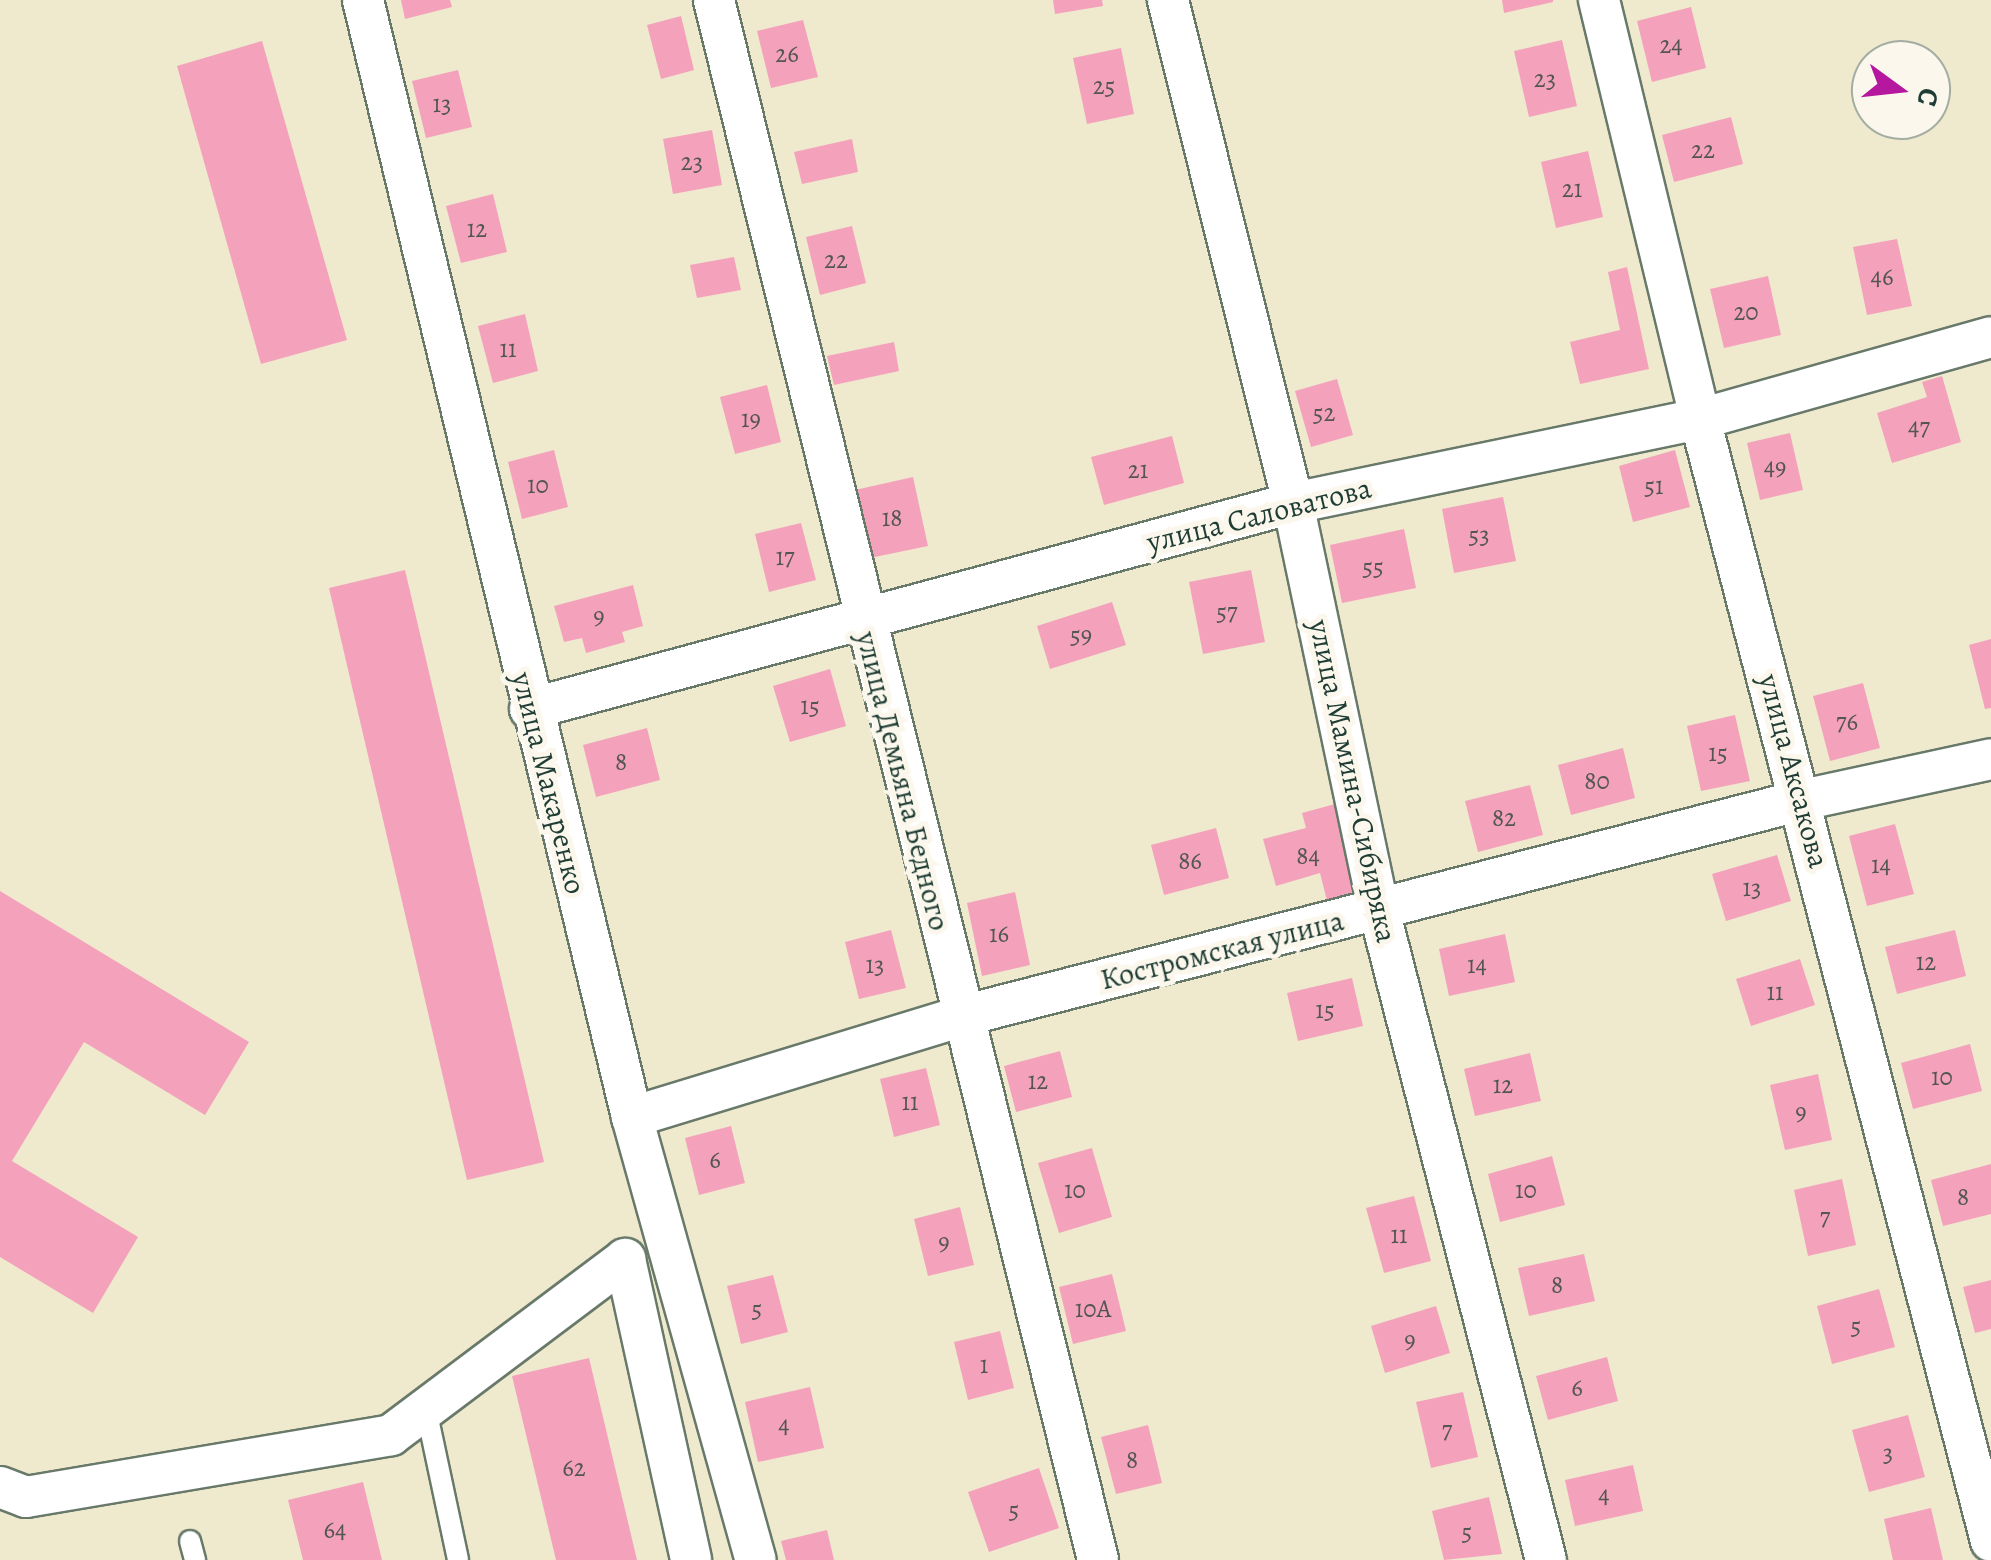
<!DOCTYPE html>
<html>
<head>
<meta charset="utf-8">
<style>
  body { margin:0 }
  #map { position:relative; width:1991px; height:1560px; overflow:hidden; background:#efe9ce; font-family:Alegreya,serif }
  div>[style] { position:absolute }
  [style*='--x'] { left:calc(var(--x)*1px); top:calc(var(--y)*1px); width:calc(var(--w)*1px); rotate:calc(var(--a)*1deg) }
  .building>* { inset:0; background:#f4a2bc }
  .roads { filter:drop-shadow(2px 0 #68796a) drop-shadow(-2px 0 #68796a) drop-shadow(0 2px #68796a) drop-shadow(0 -2px #68796a) }
  .service>* { height:20px; margin:-10px; padding:0 10px; transform-origin:10px; border-radius:10px; background:#fff }
  .minor>* { height:40px; margin:-20px; padding:0 20px; transform-origin:20px; border-radius:20px; background:#fff }
  span { translate:-50% -50%; white-space:nowrap; text-align:center; line-height:1.15; -webkit-text-stroke:10px #fbf7ec; paint-order:stroke }
  .number-label { font-size:25px; color:#545656 }
  .number-label span { -webkit-text-stroke-width:0 }
  .street-label { font-size:30px; color:#1f3d34 }
  .north { position:absolute; left:1851px; top:40px; width:100px; height:100px; box-sizing:border-box; background:#fbf7ec; border:2px solid #a3ada2; border-radius:50%; rotate:105deg; font-size:28px; font-weight:700; line-height:40px; text-align:center; color:#1f3d34 }
  .north::after { content:''; display:block; margin:auto; width:35px; height:45px; background:#b5179e; clip-path:polygon(50% 0,100% 100%,50% 72%,0 100%) }
</style>
</head>
<body>
<div id="map">
  <div class="building">
    <div style="clip-path:polygon(401px 0,450px 0,452px 7px,405px 19px)"></div>
    <div style="clip-path:polygon(1053px 0,1102px 0,1103px 6px,1055px 14px)"></div>
    <div style="clip-path:polygon(1502px 0,1553px 0,1553px 2px,1504px 13px)"></div>
    <div style="clip-path:polygon(1691px 7px,1706px 68px,1652px 82px,1637px 21px)"></div>
    <div style="clip-path:polygon(681px 16px,694px 70px,661px 79px,647px 25px)"></div>
    <div style="clip-path:polygon(803px 20px,818px 77px,771px 88px,757px 31px)"></div>
    <div style="clip-path:polygon(1562px 40px,1577px 106px,1529px 117px,1514px 51px)"></div>
    <div style="clip-path:polygon(262px 41px,347px 340px,261px 364px,177px 66px)"></div>
    <div style="clip-path:polygon(1121px 48px,1134px 114px,1087px 124px,1073px 58px)"></div>
    <div style="clip-path:polygon(458px 70px,472px 127px,426px 138px,412px 81px)"></div>
    <div style="clip-path:polygon(1731px 117px,1743px 164px,1674px 182px,1662px 135px)"></div>
    <div style="clip-path:polygon(712px 130px,722px 185px,673px 194px,663px 139px)"></div>
    <div style="clip-path:polygon(852px 139px,858px 172px,802px 184px,794px 152px)"></div>
    <div style="clip-path:polygon(1588px 151px,1603px 217px,1556px 228px,1541px 162px)"></div>
    <div style="clip-path:polygon(493px 194px,507px 252px,461px 263px,446px 206px)"></div>
    <div style="clip-path:polygon(852px 226px,866px 283px,820px 295px,806px 237px)"></div>
    <div style="clip-path:polygon(1897px 239px,1912px 306px,1867px 315px,1853px 247px)"></div>
    <div style="clip-path:polygon(734px 257px,741px 290px,697px 298px,690px 265px)"></div>
    <div style="clip-path:polygon(1627px 267px,1649px 369px,1580px 384px,1570px 342px,1620px 330px,1608px 272px)"></div>
    <div style="clip-path:polygon(1768px 276px,1781px 335px,1724px 348px,1710px 289px)"></div>
    <div style="clip-path:polygon(525px 314px,538px 371px,493px 383px,478px 326px)"></div>
    <div style="clip-path:polygon(894px 342px,899px 371px,834px 385px,827px 356px)"></div>
    <div style="clip-path:polygon(1942px 376px,1961px 442px,1892px 463px,1877px 413px,1927px 397px,1922px 382px)"></div>
    <div style="clip-path:polygon(1337px 379px,1353px 435px,1311px 447px,1295px 391px)"></div>
    <div style="clip-path:polygon(767px 385px,781px 442px,735px 454px,720px 397px)"></div>
    <div style="clip-path:polygon(1790px 433px,1803px 490px,1760px 500px,1747px 443px)"></div>
    <div style="clip-path:polygon(1172px 436px,1184px 483px,1104px 505px,1091px 457px)"></div>
    <div style="clip-path:polygon(554px 450px,568px 507px,522px 519px,508px 462px)"></div>
    <div style="clip-path:polygon(1675px 450px,1690px 507px,1633px 522px,1619px 466px)"></div>
    <div style="clip-path:polygon(913px 477px,928px 546px,870px 558px,855px 490px)"></div>
    <div style="clip-path:polygon(1503px 497px,1516px 561px,1454px 573px,1442px 509px)"></div>
    <div style="clip-path:polygon(801px 523px,816px 580px,769px 592px,755px 534px)"></div>
    <div style="clip-path:polygon(1404px 529px,1416px 588px,1342px 603px,1330px 545px)"></div>
    <div style="clip-path:polygon(405px 570px,544px 1162px,467px 1180px,329px 588px)"></div>
    <div style="clip-path:polygon(1251px 570px,1265px 642px,1203px 654px,1189px 582px)"></div>
    <div style="clip-path:polygon(633px 585px,643px 626px,622px 632px,625px 642px,586px 653px,582px 638px,564px 642px,554px 606px)"></div>
    <div style="clip-path:polygon(1112px 602px,1126px 645px,1050px 669px,1037px 626px)"></div>
    <div style="clip-path:polygon(1991px 639px,1991px 708px,1985px 709px,1969px 645px)"></div>
    <div style="clip-path:polygon(830px 669px,846px 726px,790px 742px,773px 686px)"></div>
    <div style="clip-path:polygon(1863px 683px,1880px 748px,1830px 761px,1813px 696px)"></div>
    <div style="clip-path:polygon(1735px 715px,1750px 781px,1701px 791px,1687px 726px)"></div>
    <div style="clip-path:polygon(647px 728px,660px 780px,596px 797px,583px 745px)"></div>
    <div style="clip-path:polygon(1623px 748px,1635px 798px,1571px 815px,1558px 765px)"></div>
    <div style="clip-path:polygon(1530px 785px,1543px 835px,1478px 852px,1465px 801px)"></div>
    <div style="clip-path:polygon(1335px 804px,1359px 892px,1327px 901px,1320px 873px,1276px 886px,1263px 839px,1306px 828px,1302px 813px)"></div>
    <div style="clip-path:polygon(1895px 824px,1914px 894px,1867px 906px,1849px 836px)"></div>
    <div style="clip-path:polygon(1216px 828px,1229px 878px,1164px 895px,1151px 845px)"></div>
    <div style="clip-path:polygon(1777px 855px,1791px 901px,1726px 921px,1712px 874px)"></div>
    <div style="clip-path:polygon(0 891px,249px 1042px,205px 1115px,84px 1042px,12px 1161px,138px 1237px,93px 1313px,0 1257px)"></div>
    <div style="clip-path:polygon(1015px 892px,1030px 965px,982px 976px,967px 903px)"></div>
    <div style="clip-path:polygon(891px 930px,906px 988px,859px 999px,845px 942px)"></div>
    <div style="clip-path:polygon(1955px 930px,1966px 976px,1897px 994px,1885px 947px)"></div>
    <div style="clip-path:polygon(1505px 934px,1515px 982px,1449px 996px,1439px 949px)"></div>
    <div style="clip-path:polygon(1800px 959px,1815px 1005px,1751px 1026px,1736px 979px)"></div>
    <div style="clip-path:polygon(1352px 978px,1363px 1026px,1298px 1041px,1287px 993px)"></div>
    <div style="clip-path:polygon(1970px 1044px,1982px 1091px,1913px 1109px,1901px 1063px)"></div>
    <div style="clip-path:polygon(1060px 1051px,1072px 1097px,1016px 1112px,1004px 1066px)"></div>
    <div style="clip-path:polygon(1530px 1053px,1541px 1101px,1475px 1116px,1464px 1069px)"></div>
    <div style="clip-path:polygon(926px 1068px,940px 1125px,894px 1137px,880px 1079px)"></div>
    <div style="clip-path:polygon(1818px 1074px,1832px 1140px,1785px 1150px,1770px 1085px)"></div>
    <div style="clip-path:polygon(731px 1126px,745px 1183px,699px 1195px,685px 1138px)"></div>
    <div style="clip-path:polygon(1092px 1148px,1112px 1217px,1059px 1233px,1038px 1163px)"></div>
    <div style="clip-path:polygon(1552px 1156px,1565px 1205px,1500px 1222px,1488px 1174px)"></div>
    <div style="clip-path:polygon(1991px 1164px,1991px 1214px,1943px 1226px,1931px 1180px)"></div>
    <div style="clip-path:polygon(1842px 1179px,1856px 1245px,1808px 1256px,1794px 1190px)"></div>
    <div style="clip-path:polygon(1414px 1196px,1431px 1261px,1384px 1273px,1366px 1208px)"></div>
    <div style="clip-path:polygon(960px 1207px,974px 1265px,928px 1276px,914px 1219px)"></div>
    <div style="clip-path:polygon(1584px 1254px,1595px 1301px,1529px 1316px,1518px 1268px)"></div>
    <div style="clip-path:polygon(1112px 1274px,1126px 1331px,1073px 1344px,1059px 1287px)"></div>
    <div style="clip-path:polygon(773px 1275px,788px 1332px,741px 1344px,727px 1286px)"></div>
    <div style="clip-path:polygon(1991px 1280px,1991px 1329px,1975px 1333px,1963px 1287px)"></div>
    <div style="clip-path:polygon(1879px 1289px,1895px 1347px,1832px 1364px,1817px 1306px)"></div>
    <div style="clip-path:polygon(1436px 1306px,1450px 1353px,1385px 1373px,1371px 1326px)"></div>
    <div style="clip-path:polygon(1000px 1331px,1014px 1388px,968px 1400px,954px 1342px)"></div>
    <div style="clip-path:polygon(1607px 1357px,1618px 1401px,1548px 1420px,1536px 1376px)"></div>
    <div style="clip-path:polygon(589px 1358px,637px 1560px,556px 1560px,512px 1376px)"></div>
    <div style="clip-path:polygon(810px 1387px,824px 1448px,758px 1462px,745px 1402px)"></div>
    <div style="clip-path:polygon(1463px 1392px,1478px 1457px,1431px 1468px,1416px 1402px)"></div>
    <div style="clip-path:polygon(1908px 1415px,1925px 1477px,1869px 1492px,1852px 1430px)"></div>
    <div style="clip-path:polygon(1148px 1425px,1162px 1483px,1116px 1494px,1101px 1437px)"></div>
    <div style="clip-path:polygon(1633px 1465px,1643px 1511px,1575px 1526px,1565px 1480px)"></div>
    <div style="clip-path:polygon(1039px 1468px,1059px 1528px,989px 1552px,968px 1492px)"></div>
    <div style="clip-path:polygon(363px 1482px,382px 1560px,303px 1560px,288px 1500px)"></div>
    <div style="clip-path:polygon(1489px 1497px,1502px 1554px,1444px 1560px,1432px 1511px)"></div>
    <div style="clip-path:polygon(1931px 1508px,1943px 1560px,1893px 1560px,1884px 1519px)"></div>
    <div style="clip-path:polygon(827px 1530px,834px 1560px,786px 1560px,781px 1541px)"></div>
  </div>
  <div class="roads">
    <div class="service">
      <div style="--x:426;--y:1409;--w:154;--a:78"></div>
      <div style="--x:190;--y:1541;--w:20;--a:75"></div>
    </div>
    <div class="minor">
      <div style="--x:363;--y:0;--w:1149;--a:76.46"></div>
      <div style="--x:632;--y:1117;--w:460;--a:74.4"></div>
      <div style="--x:714;--y:0;--w:1607;--a:76.17"></div>
      <div style="--x:1168;--y:0;--w:518;--a:76.04"></div>
      <div style="--x:1293;--y:503;--w:416;--a:78.1"></div>
      <div style="--x:1379;--y:910;--w:671;--a:75.59"></div>
      <div style="--x:1599;--y:0;--w:431;--a:76.4"></div>
      <div style="--x:1700;--y:419;--w:1159;--a:75.46"></div>
      <div style="--x:530;--y:709;--w:790;--a:-15.11"></div>
      <div style="--x:1293;--y:503;--w:416;--a:-11.7"></div>
      <div style="--x:1700;--y:419;--w:302;--a:-15.7"></div>
      <div style="--x:632;--y:1117;--w:345;--a:-17"></div>
      <div style="--x:962;--y:1016;--w:867;--a:-14.42"></div>
      <div style="--x:1802;--y:800;--w:193;--a:-12.2"></div>
      <div style="--x:0;--y:1487;--w:28;--a:21"></div>
      <div style="--x:26;--y:1497;--w:370;--a:-9.6"></div>
      <div style="--x:391;--y:1435;--w:293;--a:-36.9"></div>
      <div style="--x:625;--y:1259;--w:308;--a:77.6"></div>
    </div>
  </div>
  <div class="number-label">
    <span style="left:1671px;top:45px">24</span>
    <span style="left:787px;top:54px">26</span>
    <span style="left:1545px;top:79px">23</span>
    <span style="left:1104px;top:86px">25</span>
    <span style="left:442px;top:104px">13</span>
    <span style="left:1703px;top:150px">22</span>
    <span style="left:692px;top:162px">23</span>
    <span style="left:1572px;top:189px">21</span>
    <span style="left:477px;top:229px">12</span>
    <span style="left:836px;top:260px">22</span>
    <span style="left:1882px;top:277px">46</span>
    <span style="left:1746px;top:312px">20</span>
    <span style="left:508px;top:349px">11</span>
    <span style="left:1324px;top:413px">52</span>
    <span style="left:751px;top:419px">19</span>
    <span style="left:1919px;top:427px">47</span>
    <span style="left:1775px;top:467px">49</span>
    <span style="left:1138px;top:470px">21</span>
    <span style="left:538px;top:485px">10</span>
    <span style="left:1654px;top:486px">51</span>
    <span style="left:892px;top:518px">18</span>
    <span style="left:1479px;top:535px">53</span>
    <span style="left:785px;top:557px">17</span>
    <span style="left:1373px;top:567px">55</span>
    <span style="left:1227px;top:612px">57</span>
    <span style="left:599px;top:616px">9</span>
    <span style="left:1081px;top:635px">59</span>
    <span style="left:810px;top:706px">15</span>
    <span style="left:1847px;top:722px">76</span>
    <span style="left:1718px;top:753px">15</span>
    <span style="left:621px;top:762px">8</span>
    <span style="left:1597px;top:781px">80</span>
    <span style="left:1504px;top:818px">82</span>
    <span style="left:1308px;top:856px">84</span>
    <span style="left:1190px;top:861px">86</span>
    <span style="left:1881px;top:865px">14</span>
    <span style="left:1752px;top:888px">13</span>
    <span style="left:999px;top:934px">16</span>
    <span style="left:1926px;top:962px">12</span>
    <span style="left:875px;top:965px">13</span>
    <span style="left:1477px;top:965px">14</span>
    <span style="left:1775px;top:992px">11</span>
    <span style="left:1325px;top:1010px">15</span>
    <span style="left:1942px;top:1077px">10</span>
    <span style="left:1038px;top:1081px">12</span>
    <span style="left:1503px;top:1085px">12</span>
    <span style="left:910px;top:1102px">11</span>
    <span style="left:1801px;top:1112px">9</span>
    <span style="left:715px;top:1160px">6</span>
    <span style="left:1075px;top:1190px">10</span>
    <span style="left:1526px;top:1190px">10</span>
    <span style="left:1963px;top:1197px">8</span>
    <span style="left:1825px;top:1217px">7</span>
    <span style="left:1399px;top:1235px">11</span>
    <span style="left:944px;top:1242px">9</span>
    <span style="left:1557px;top:1285px">8</span>
    <span style="left:757px;top:1309px">5</span>
    <span style="left:1093px;top:1309px">10А</span>
    <span style="left:1856px;top:1326px">5</span>
    <span style="left:1410px;top:1340px">9</span>
    <span style="left:984px;top:1365px">1</span>
    <span style="left:1577px;top:1388px">6</span>
    <span style="left:784px;top:1425px">4</span>
    <span style="left:1447px;top:1430px">7</span>
    <span style="left:1888px;top:1453px">3</span>
    <span style="left:1132px;top:1460px">8</span>
    <span style="left:574px;top:1468px">62</span>
    <span style="left:1604px;top:1495px">4</span>
    <span style="left:1014px;top:1510px">5</span>
    <span style="left:335px;top:1530px">64</span>
    <span style="left:1467px;top:1532px">5</span>
  </div>
  <div class="street-label">
    <span style="left:1259px;top:515px;rotate:-14deg">улица Саловатова</span>
    <span style="left:1794px;top:771px;rotate:75deg">улица Аксакова</span>
    <span style="left:903px;top:781px;rotate:76deg">улица Демьяна Бедного</span>
    <span style="left:1353px;top:781px;rotate:78deg">улица Мамина-Сибиряка</span>
    <span style="left:549px;top:783px;rotate:76deg">улица Макаренко</span>
    <span style="left:1222px;top:950px;rotate:-14deg">Костромская улица</span>
  </div>
  <div class="north">С</div>
</div>
</body>
</html>
